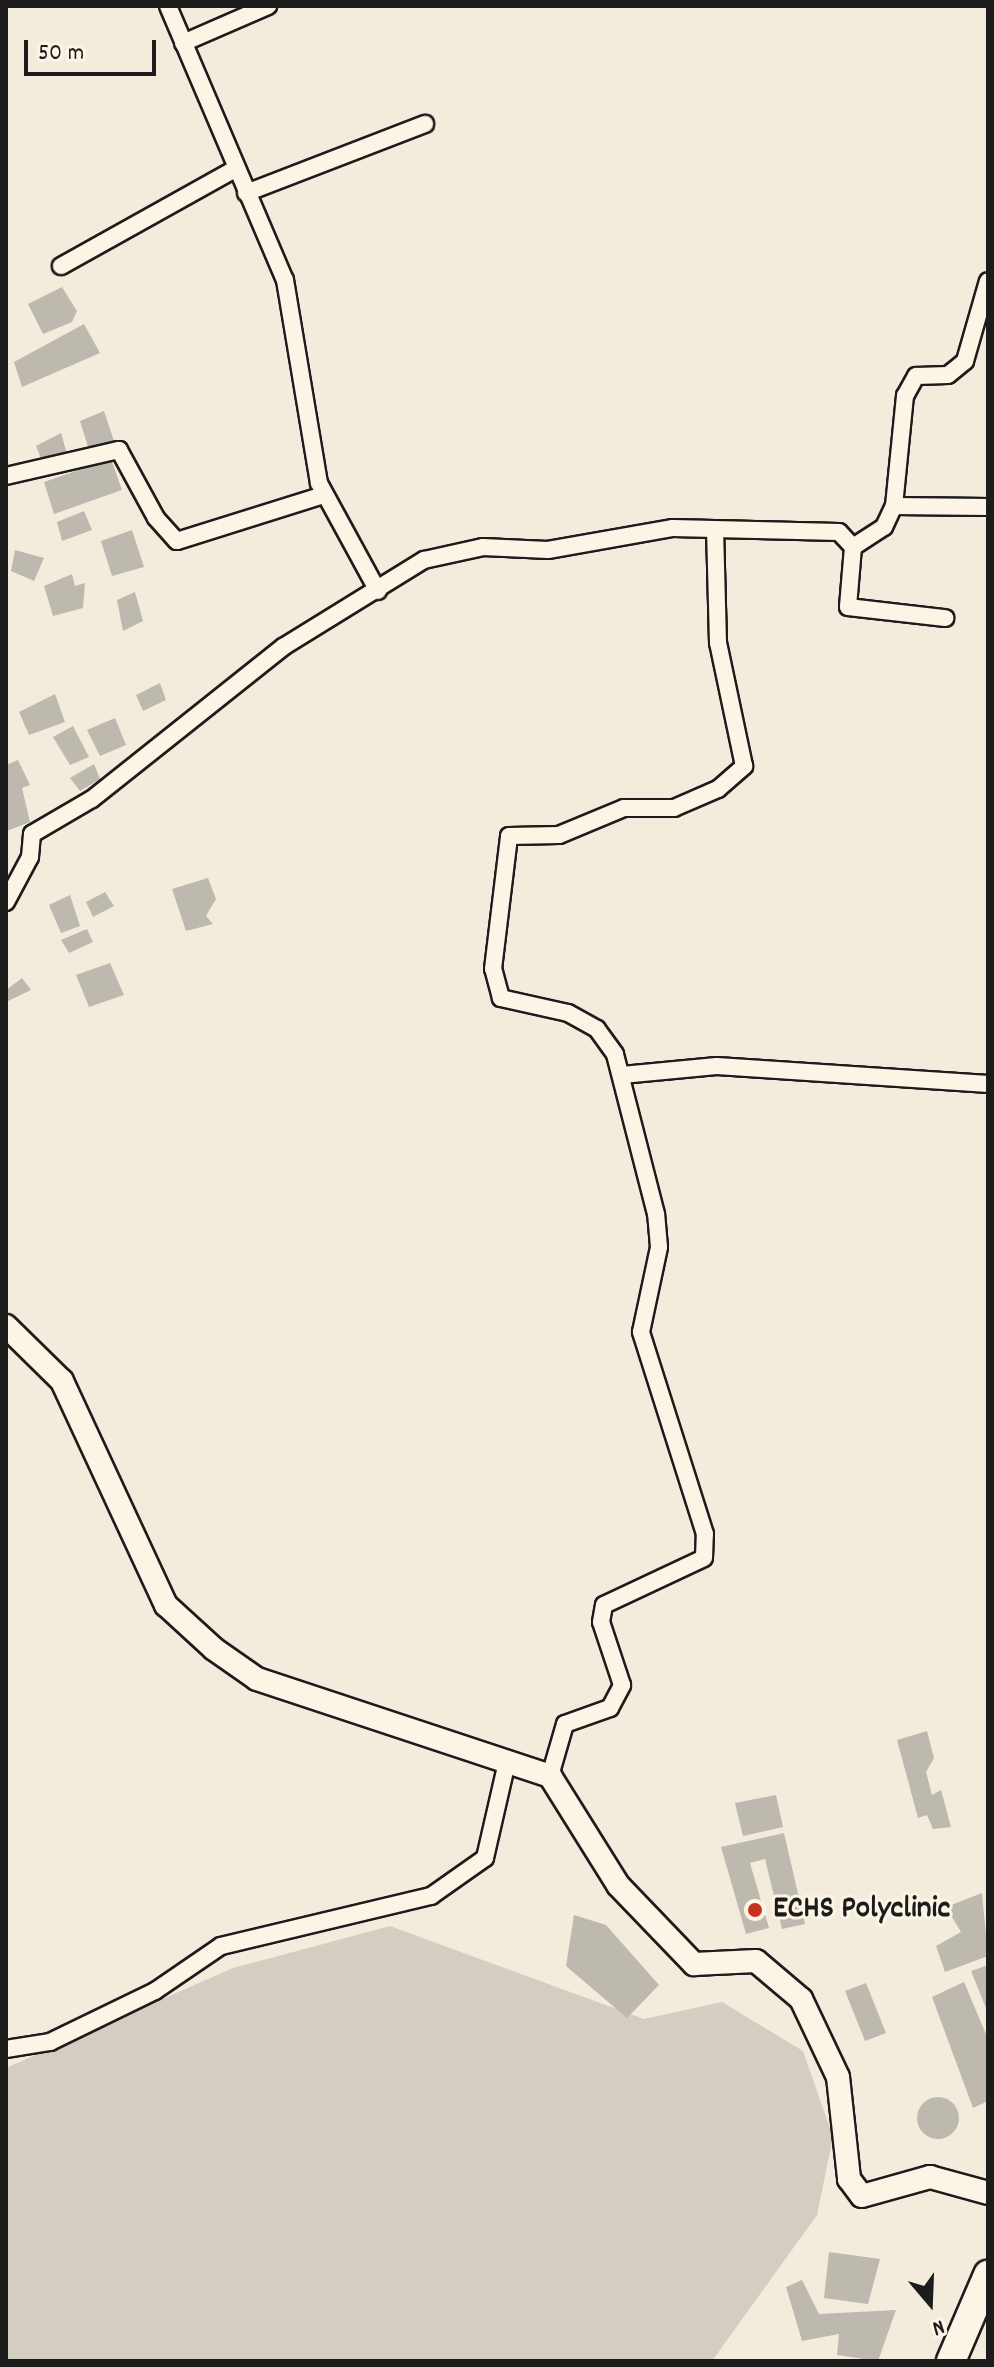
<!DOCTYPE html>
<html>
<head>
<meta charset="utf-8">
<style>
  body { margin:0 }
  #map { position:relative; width:994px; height:2367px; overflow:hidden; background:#f3ecdd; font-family:Dekko,sans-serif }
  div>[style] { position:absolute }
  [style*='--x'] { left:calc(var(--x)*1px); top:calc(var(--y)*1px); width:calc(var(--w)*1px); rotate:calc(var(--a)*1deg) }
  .green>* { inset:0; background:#d3cec1 }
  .building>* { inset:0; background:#beb9ae }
  .round { border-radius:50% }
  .roads { filter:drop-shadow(2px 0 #1c1c1c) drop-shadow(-2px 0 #1c1c1c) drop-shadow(0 2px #1c1c1c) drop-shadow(0 -2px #1c1c1c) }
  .street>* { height:16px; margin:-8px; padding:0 8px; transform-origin:8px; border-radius:8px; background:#fcf5e5 }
  .secondary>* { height:22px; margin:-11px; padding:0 11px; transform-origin:11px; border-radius:11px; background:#fcf5e5 }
  .highway>* { height:28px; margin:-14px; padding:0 14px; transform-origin:14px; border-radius:14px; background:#fcf5e5 }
  .dots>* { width:22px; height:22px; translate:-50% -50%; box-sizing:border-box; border:4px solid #fcf5e5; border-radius:50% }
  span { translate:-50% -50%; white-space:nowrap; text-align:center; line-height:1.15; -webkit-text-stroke:6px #fcf5e5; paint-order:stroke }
  .poi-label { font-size:32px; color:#1c1c1c; font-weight:700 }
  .left { translate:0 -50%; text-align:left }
  .frame { position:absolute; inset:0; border:8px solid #1c1c1c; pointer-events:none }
  .north { position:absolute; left:890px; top:2263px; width:80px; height:80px; -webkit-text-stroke:6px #fcf5e5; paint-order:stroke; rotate:161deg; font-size:22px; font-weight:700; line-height:32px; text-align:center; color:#1c1c1c }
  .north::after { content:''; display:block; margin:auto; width:28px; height:36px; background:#1c1c1c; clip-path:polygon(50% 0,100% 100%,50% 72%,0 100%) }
  .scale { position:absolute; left:24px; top:40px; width:132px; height:36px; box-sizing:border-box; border:4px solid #1c1c1c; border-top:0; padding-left:10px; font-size:24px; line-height:28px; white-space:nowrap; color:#1c1c1c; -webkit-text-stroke:6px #fcf5e5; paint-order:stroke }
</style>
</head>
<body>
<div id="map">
  <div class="green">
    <div style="clip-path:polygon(390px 1926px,644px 2019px,722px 2002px,803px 2051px,833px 2137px,817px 2215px,712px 2361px,6px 2361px,6px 2068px,233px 1968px)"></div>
  </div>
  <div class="building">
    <div style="clip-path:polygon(62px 287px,77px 311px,72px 322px,43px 334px,28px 304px)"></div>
    <div style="clip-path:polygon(84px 324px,100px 353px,22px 387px,14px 362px)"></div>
    <div style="clip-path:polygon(104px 411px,114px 441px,89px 450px,80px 421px)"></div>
    <div style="clip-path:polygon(61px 433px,67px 454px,42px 461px,36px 446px)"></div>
    <div style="clip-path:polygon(111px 459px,122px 490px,54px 514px,44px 482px)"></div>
    <div style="clip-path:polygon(84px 511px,92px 530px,62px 541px,57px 522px)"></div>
    <div style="clip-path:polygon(132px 530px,144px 567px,112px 576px,101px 541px)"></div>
    <div style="clip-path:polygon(15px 550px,44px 558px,34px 581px,11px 571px)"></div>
    <div style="clip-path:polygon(72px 574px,75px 586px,85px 583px,83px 608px,53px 616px,44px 586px)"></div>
    <div style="clip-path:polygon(135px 592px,143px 621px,123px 631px,117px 600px)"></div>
    <div style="clip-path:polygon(160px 683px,166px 700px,143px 711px,136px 695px)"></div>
    <div style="clip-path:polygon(55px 694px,65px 722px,29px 735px,19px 712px)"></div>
    <div style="clip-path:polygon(115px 718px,126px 745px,100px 756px,87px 730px)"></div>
    <div style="clip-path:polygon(73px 726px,89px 757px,70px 765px,53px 737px)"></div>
    <div style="clip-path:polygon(18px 760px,30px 785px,22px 788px,30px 822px,7px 831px,6px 765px)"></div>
    <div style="clip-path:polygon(94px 764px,100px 779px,80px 791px,70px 778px)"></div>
    <div style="clip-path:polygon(208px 878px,216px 899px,206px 916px,213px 924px,186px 931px,172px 889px)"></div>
    <div style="clip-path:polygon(105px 892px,114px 906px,93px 917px,86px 902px)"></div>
    <div style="clip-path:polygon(70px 895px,80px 926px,61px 933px,49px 905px)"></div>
    <div style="clip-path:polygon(87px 929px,93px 942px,69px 953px,61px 940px)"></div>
    <div style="clip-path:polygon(110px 963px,124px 995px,89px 1007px,76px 975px)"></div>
    <div style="clip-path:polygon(22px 978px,31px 990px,6px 1002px,6px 990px)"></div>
    <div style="clip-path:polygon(927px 1731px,934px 1758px,926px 1772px,932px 1795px,941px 1790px,951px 1827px,933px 1829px,927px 1815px,918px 1818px,897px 1740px)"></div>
    <div style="clip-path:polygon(776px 1795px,783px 1827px,743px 1836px,735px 1803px)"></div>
    <div style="clip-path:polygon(784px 1833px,805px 1924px,782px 1929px,765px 1859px,750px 1863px,769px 1928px,746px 1934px,721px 1847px)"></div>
    <div style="clip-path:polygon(982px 1893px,988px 1956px,945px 1972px,936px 1946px,961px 1932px,946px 1907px)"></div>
    <div style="clip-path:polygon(574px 1915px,606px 1925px,659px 1985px,627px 2018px,566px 1966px)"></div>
    <div style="clip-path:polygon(988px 1965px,988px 2013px,971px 1971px)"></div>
    <div style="clip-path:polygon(964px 1982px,988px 2039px,988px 2101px,973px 2108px,932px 1997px)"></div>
    <div style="clip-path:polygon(866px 1983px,886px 2033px,865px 2041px,845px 1991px)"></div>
    <div class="round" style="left:917px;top:2097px;width:42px;height:42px"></div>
    <div style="clip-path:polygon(829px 2252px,880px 2259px,868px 2304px,824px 2298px)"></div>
    <div style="clip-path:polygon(802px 2280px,819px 2314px,896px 2310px,878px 2361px,837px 2355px,839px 2334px,802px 2341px,786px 2287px)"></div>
  </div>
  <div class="roads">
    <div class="street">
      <div style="--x:168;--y:6;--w:298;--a:66.9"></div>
      <div style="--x:285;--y:280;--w:206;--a:80.5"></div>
      <div style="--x:319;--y:483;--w:123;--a:61.4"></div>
      <div style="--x:183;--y:43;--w:93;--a:-23.5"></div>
      <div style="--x:246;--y:193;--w:192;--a:-21.1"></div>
      <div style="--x:61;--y:266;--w:201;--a:-29.1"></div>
      <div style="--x:6;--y:476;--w:116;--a:-13"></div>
      <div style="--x:119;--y:450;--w:77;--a:61.4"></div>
      <div style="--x:156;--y:518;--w:31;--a:48"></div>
      <div style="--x:177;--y:541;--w:154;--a:-17.4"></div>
      <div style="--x:894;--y:506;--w:94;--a:0.6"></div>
      <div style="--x:853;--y:547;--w:37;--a:-33"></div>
      <div style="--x:884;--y:527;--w:23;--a:-65"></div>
      <div style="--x:894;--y:506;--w:111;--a:-84.3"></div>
      <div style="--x:905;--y:396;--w:23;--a:-61"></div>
      <div style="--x:916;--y:376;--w:32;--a:-2"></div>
      <div style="--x:948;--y:375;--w:22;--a:-39"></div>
      <div style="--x:965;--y:361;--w:83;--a:-74"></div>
      <div style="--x:6;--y:902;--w:51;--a:-61.9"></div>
      <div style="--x:30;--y:857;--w:23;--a:-85"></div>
      <div style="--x:32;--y:834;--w:69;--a:-30.3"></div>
      <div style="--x:92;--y:799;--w:244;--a:-38.5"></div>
      <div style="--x:283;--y:647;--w:166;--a:-31.7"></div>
      <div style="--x:424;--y:560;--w:60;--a:-12.4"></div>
      <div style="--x:483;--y:547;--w:65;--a:2.6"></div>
      <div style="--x:548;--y:550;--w:127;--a:-10"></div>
      <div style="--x:673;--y:528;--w:166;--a:1.4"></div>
      <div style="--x:839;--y:532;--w:21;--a:47"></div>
      <div style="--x:853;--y:547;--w:60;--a:94.8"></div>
      <div style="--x:848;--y:607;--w:98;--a:6.5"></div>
      <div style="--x:622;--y:1075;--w:95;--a:-5.4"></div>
      <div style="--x:717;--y:1066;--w:272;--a:3.8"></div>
      <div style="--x:550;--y:1776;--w:54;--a:-73.9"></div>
      <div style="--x:565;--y:1724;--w:48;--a:-19.6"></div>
      <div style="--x:610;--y:1708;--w:26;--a:-62"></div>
      <div style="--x:622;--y:1685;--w:66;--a:-108.4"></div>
      <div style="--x:601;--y:1622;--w:17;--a:-80"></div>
      <div style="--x:604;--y:1605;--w:110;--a:-25.2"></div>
      <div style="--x:704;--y:1558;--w:24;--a:-88"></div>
      <div style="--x:705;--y:1534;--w:212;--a:-107.6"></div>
      <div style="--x:641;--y:1332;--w:87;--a:-78"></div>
      <div style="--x:659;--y:1247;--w:33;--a:-95"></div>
      <div style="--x:656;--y:1214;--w:165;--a:-104.4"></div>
      <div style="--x:615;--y:1054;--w:31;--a:-126"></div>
      <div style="--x:597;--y:1029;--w:33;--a:-151"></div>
      <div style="--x:568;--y:1013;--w:69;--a:-167.4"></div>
      <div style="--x:501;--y:998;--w:30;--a:-105"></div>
      <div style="--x:493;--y:969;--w:134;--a:-83.1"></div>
      <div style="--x:509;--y:836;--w:50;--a:-1.1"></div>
      <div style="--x:559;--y:835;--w:70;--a:-22.6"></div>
      <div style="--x:624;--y:808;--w:50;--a:0"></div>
      <div style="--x:674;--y:808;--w:48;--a:-23.4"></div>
      <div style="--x:718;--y:789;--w:35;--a:-41"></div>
      <div style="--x:744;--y:766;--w:126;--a:-101.9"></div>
      <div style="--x:718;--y:643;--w:111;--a:-91.5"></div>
      <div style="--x:6;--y:2049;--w:45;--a:-9"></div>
      <div style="--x:50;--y:2042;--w:117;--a:-25.9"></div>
      <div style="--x:155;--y:1991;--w:80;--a:-34.3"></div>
      <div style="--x:221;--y:1946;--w:216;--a:-13.4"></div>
      <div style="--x:431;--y:1896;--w:66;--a:-35.1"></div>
      <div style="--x:485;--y:1858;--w:98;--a:-77.1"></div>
    </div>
    <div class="secondary">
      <div style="--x:6;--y:1326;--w:78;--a:44.5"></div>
      <div style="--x:62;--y:1381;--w:247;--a:65.1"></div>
      <div style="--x:166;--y:1605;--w:65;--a:42.5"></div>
      <div style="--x:214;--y:1649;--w:52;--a:34.9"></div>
      <div style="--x:257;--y:1679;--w:309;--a:18.3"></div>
      <div style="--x:550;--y:1776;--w:128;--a:58"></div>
      <div style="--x:618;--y:1885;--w:110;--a:46.1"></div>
      <div style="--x:694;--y:1964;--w:62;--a:-2.8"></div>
      <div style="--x:756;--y:1961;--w:59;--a:40.2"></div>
      <div style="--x:801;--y:1999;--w:86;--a:64.6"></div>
      <div style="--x:838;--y:2077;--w:103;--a:83.8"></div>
      <div style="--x:849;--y:2179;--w:21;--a:53"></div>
      <div style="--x:862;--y:2196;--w:71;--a:-15.6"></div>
      <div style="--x:930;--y:2177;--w:60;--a:15.4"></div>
    </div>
    <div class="highway">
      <div style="--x:951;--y:2361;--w:94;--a:-66.7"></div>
    </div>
  </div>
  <div class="dots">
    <div style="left:755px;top:1910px;background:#c8321e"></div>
  </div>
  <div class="poi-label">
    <span class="left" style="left:773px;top:1910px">ECHS Polyclinic</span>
  </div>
  <div class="frame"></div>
  <div class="north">N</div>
  <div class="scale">50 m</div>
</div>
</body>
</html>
